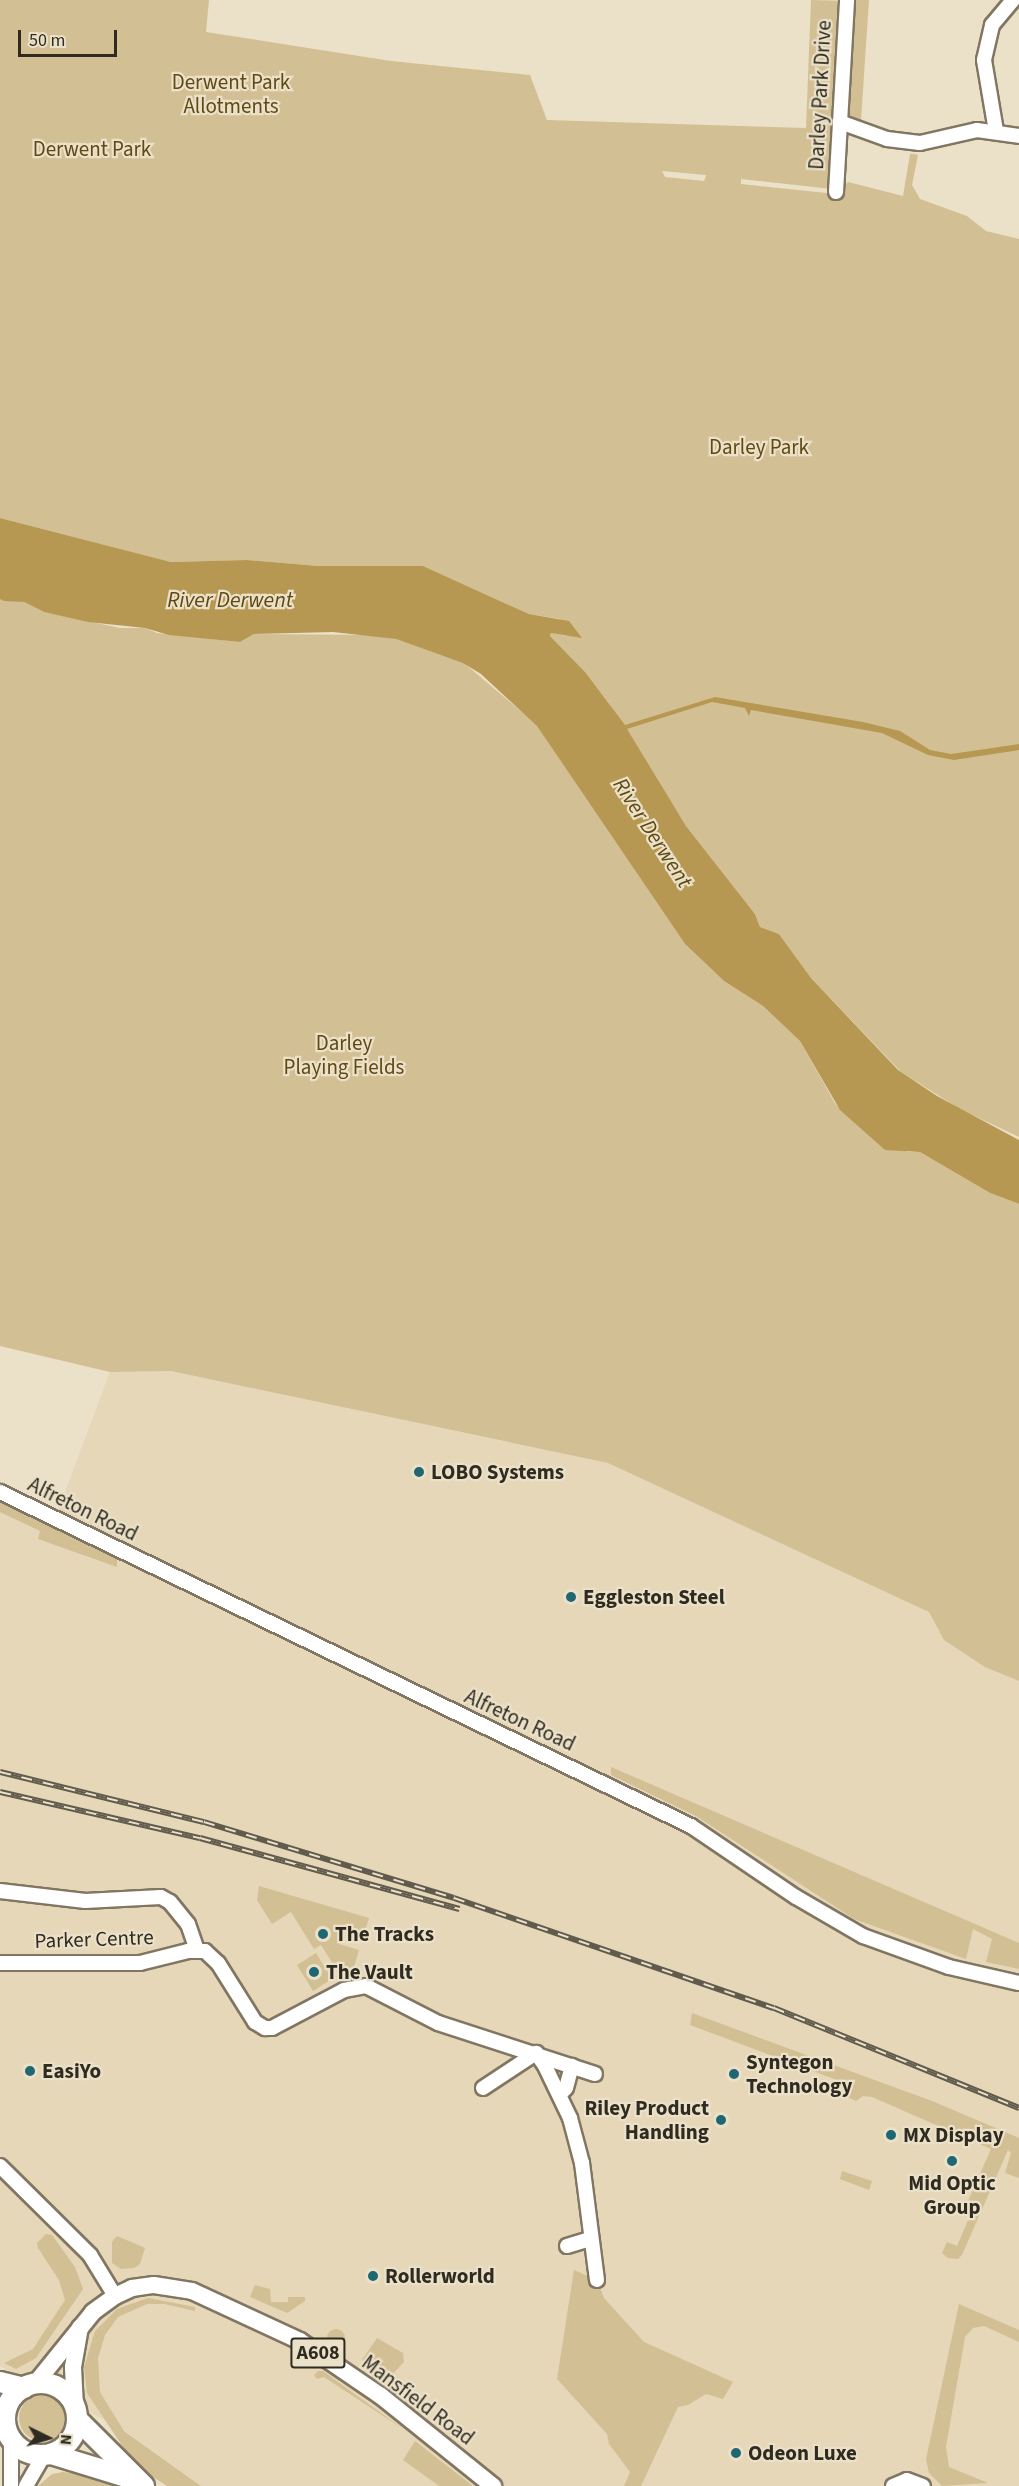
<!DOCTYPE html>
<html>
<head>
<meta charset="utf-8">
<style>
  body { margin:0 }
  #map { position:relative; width:1019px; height:2486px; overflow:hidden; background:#ebe0c8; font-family:"Source Sans 3",sans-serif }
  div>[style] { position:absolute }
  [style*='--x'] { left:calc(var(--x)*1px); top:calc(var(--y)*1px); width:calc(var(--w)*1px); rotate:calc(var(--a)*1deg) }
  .built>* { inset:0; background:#e5d7b8 }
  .green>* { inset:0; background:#d3bf94 }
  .round { border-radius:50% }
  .water>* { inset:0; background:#b79852 }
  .roads { filter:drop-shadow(2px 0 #817661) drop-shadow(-2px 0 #817661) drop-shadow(0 2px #817661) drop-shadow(0 -2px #817661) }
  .minor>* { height:14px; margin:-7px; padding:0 7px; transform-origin:7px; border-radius:7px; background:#fff }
  .major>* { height:16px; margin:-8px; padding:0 8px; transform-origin:8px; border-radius:8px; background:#fff }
  .highway>* { height:20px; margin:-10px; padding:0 10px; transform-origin:10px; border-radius:10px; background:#fff }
  .highway>.ring { margin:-10px; padding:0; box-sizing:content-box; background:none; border:20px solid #fff; border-radius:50% }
  .rail>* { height:6px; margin-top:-3px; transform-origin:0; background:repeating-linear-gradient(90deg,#ebe0c8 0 11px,#615b4d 0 22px); box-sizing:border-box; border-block:2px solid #615b4d }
  .dots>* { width:16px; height:16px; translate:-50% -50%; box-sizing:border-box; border:3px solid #ebe0c8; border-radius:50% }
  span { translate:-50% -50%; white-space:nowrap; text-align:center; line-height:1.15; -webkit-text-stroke:4.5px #ebe0c8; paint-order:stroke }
  .shield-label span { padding:2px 4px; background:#ebe0c8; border:2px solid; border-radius:4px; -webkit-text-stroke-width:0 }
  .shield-label { font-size:20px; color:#2f2b21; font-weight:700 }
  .park-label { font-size:21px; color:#604a13 }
  .street-label { font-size:21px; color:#2f2b21 }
  .poi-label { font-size:21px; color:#2f2b21; font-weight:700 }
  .left { translate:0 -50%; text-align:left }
  .right { translate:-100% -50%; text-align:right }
  .water-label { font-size:22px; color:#5f4912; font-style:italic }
  .north { position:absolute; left:18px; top:2408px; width:60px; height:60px; -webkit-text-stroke:4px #ebe0c8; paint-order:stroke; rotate:95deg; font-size:16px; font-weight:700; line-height:24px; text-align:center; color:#2f2b21 }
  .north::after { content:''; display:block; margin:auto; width:21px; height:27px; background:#2f2b21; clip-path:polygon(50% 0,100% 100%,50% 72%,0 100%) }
  .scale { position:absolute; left:18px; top:30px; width:99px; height:27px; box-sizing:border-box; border:3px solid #2f2b21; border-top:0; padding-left:8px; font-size:18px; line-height:21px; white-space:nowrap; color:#2f2b21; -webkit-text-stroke:4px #ebe0c8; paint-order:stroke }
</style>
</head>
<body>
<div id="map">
  <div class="built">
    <div style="clip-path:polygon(170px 1371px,608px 1463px,1019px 1653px,1019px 2486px,201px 2486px,124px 2430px,0 2366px,0 1511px,49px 1535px,110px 1372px)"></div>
  </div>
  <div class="green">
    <div style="clip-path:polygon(evenodd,0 0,209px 0,206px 32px,391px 61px,530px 75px,547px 120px,806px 128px,811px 0,846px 1px,832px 189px,741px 179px,741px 184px,836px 194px,848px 182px,903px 196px,910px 154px,914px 154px,918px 155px,912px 185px,920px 199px,967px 216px,986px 231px,1019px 239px,1019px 1137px,960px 1109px,901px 1072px,811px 978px,779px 934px,760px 927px,755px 914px,686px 826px,608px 702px,586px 673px,550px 636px,551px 633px,568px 636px,560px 619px,529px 614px,423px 566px,318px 566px,247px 560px,171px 562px,0 518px,0 0,662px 171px,706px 175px,706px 176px,704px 181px,665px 177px,662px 171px)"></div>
    <div style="clip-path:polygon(852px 0,869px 0,861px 120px,844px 119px)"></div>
    <div style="clip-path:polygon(0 599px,24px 602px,44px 612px,120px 628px,145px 628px,157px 633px,240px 642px,254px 634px,369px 635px,396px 639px,464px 663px,536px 724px,685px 944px,724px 981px,763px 1006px,800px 1041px,836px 1105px,908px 1152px,920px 1152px,990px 1193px,1019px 1204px,1019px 1681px,985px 1667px,944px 1640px,929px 1612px,608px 1463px,171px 1371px,110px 1372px,0 1346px)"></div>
    <div style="clip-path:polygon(0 1502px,117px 1559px,117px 1567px,38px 1539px,40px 1531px,0 1512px)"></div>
    <div style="clip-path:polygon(611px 1767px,1019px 1943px,1019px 1969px,986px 1962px,992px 1939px,973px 1929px,966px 1959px,854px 1919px,696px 1816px,611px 1775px)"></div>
    <div style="clip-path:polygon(259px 1886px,369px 1918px,364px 1934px,344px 1928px,339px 1944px,359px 1950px,352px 1974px,343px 1980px,321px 1945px,314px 1949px,291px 1912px,272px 1924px,257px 1900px)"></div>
    <div style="clip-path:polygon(316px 1953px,332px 1979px,313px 1991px,297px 1965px)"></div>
    <div style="clip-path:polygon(692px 2013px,932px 2101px,1019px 2138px,1019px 2178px,1005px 2173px,1011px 2153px,1008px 2150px,962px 2255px,958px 2259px,948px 2258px,942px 2253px,947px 2242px,957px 2246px,971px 2213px,964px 2210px,991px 2149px,872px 2097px,863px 2096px,856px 2101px,841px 2094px,845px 2083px,690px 2025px)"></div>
    <div style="clip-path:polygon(842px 2171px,872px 2181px,869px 2190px,840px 2179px)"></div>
    <div style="clip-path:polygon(46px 2234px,52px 2235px,75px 2267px,83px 2289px,36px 2358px,16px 2369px,4px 2363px,33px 2349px,65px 2300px,59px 2280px,38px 2248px,37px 2243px)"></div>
    <div style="clip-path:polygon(117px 2236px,145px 2248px,140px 2264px,134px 2268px,121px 2269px,112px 2263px,112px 2242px)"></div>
    <div style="clip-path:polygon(574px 2270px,597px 2280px,604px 2298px,644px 2342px,733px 2382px,723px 2399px,706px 2394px,688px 2405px,678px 2407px,641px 2486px,624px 2486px,630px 2472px,609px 2444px,607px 2434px,557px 2379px)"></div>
    <div style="clip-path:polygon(255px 2285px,270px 2289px,271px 2302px,288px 2302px,288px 2297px,305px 2297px,305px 2301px,287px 2313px,250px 2297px)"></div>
    <div style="clip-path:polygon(148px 2298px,195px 2307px,195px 2311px,164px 2304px,147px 2304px,118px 2317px,105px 2335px,98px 2358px,100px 2392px,124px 2431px,201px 2486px,167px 2486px,153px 2477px,129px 2456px,87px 2393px,84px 2367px,95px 2331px,117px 2309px)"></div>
    <div style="clip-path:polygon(959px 2304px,1019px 2330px,1019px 2342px,984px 2326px,973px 2328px,965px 2337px,946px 2447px,949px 2467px,988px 2483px,942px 2486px,929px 2473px,926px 2459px)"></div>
    <div class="round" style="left:327px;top:2329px;width:18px;height:18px"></div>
    <div style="clip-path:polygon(377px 2338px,403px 2353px,404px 2362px,387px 2380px,362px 2360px)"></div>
    <div style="clip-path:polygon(318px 2371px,323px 2371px,403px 2429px,324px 2377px,317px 2379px,314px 2375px)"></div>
    <div class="round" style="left:19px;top:2395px;width:46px;height:46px"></div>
    <div style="clip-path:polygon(415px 2441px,473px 2486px,439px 2486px,403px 2460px)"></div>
    <div style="clip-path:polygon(63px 2472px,88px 2475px,117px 2486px,38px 2486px,52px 2474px)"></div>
  </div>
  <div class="water">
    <div style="clip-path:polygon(0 518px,171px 562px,247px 560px,318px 566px,423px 566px,529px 614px,569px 621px,582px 638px,551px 633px,550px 636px,586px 673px,625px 725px,715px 697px,863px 722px,900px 731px,930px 750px,951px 754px,1019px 744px,1019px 750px,954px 760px,928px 755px,882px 733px,751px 710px,749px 716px,745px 708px,712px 702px,627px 729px,686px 826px,755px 914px,760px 927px,779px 934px,811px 978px,898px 1070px,937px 1096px,1019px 1140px,1019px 1204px,990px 1193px,920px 1152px,885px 1150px,840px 1110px,800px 1041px,763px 1006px,724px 981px,685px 944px,537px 726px,481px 674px,463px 663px,396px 639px,333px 632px,254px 634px,240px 642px,169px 635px,145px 628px,88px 622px,44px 612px,24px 602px,4px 601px,0 599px)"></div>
  </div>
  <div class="roads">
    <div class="minor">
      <div style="--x:840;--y:122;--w:50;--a:19.9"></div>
      <div style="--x:887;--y:139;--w:33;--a:7"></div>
      <div style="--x:920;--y:143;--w:58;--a:-12.8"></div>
      <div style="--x:977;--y:130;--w:42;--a:8.1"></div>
      <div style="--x:996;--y:131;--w:72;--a:-99.6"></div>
      <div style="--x:984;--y:60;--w:36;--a:-77"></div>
      <div style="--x:992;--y:25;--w:33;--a:-50"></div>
      <div style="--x:836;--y:192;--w:192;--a:-86.7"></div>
      <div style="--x:0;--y:1492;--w:767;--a:25.8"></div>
      <div style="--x:691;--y:1826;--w:127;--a:34.1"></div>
      <div style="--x:796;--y:1897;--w:78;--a:30.2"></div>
      <div style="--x:863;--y:1936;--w:91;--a:19.8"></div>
      <div style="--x:949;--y:1967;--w:72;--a:12.9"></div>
      <div style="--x:0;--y:1891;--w:86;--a:6.7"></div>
      <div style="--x:85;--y:1901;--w:76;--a:-3"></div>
      <div style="--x:161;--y:1897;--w:10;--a:29"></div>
      <div style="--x:170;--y:1902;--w:28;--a:51"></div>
      <div style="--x:188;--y:1924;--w:28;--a:71"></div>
      <div style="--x:0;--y:1963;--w:140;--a:0"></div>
      <div style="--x:140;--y:1963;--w:49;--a:-14"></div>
      <div style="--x:188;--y:1951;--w:17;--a:0"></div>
      <div style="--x:205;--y:1951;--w:18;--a:43"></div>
      <div style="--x:218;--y:1963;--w:70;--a:57.9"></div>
      <div style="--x:255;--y:2022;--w:12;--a:31"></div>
      <div style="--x:265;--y:2028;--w:7;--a:0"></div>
      <div style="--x:272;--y:2028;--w:81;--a:-27.8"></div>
      <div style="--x:344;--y:1990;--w:22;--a:-10"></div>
      <div style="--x:366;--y:1986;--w:81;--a:27.2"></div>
      <div style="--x:438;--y:2023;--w:165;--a:18"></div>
      <div style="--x:483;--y:2088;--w:64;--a:-33.4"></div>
      <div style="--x:536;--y:2053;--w:16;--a:55"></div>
      <div style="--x:545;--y:2066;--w:58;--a:64.3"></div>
      <div style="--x:570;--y:2118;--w:47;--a:75.1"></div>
      <div style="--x:582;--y:2163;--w:118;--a:82.7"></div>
      <div style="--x:560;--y:2094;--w:8;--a:-45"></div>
      <div style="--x:566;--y:2088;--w:23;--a:-75"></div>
      <div style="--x:0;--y:2166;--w:127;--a:44.7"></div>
      <div style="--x:90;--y:2255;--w:48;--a:58.6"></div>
      <div style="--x:567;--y:2246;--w:24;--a:-17"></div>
      <div style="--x:11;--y:2486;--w:47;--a:-90"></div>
      <div style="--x:26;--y:2486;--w:36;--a:-60"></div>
      <div style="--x:893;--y:2486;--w:15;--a:-23"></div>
      <div style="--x:907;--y:2480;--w:17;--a:21"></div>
    </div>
    <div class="major">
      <div style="--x:35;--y:2384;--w:92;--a:-51.1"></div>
      <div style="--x:93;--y:2312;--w:27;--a:-36"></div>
      <div style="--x:115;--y:2296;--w:19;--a:-25"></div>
      <div style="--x:132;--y:2288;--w:22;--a:-8"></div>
      <div style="--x:154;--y:2285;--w:38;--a:9"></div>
      <div style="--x:192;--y:2291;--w:119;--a:24.8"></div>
      <div style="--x:300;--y:2341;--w:98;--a:34.2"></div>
      <div style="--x:381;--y:2396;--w:144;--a:38.8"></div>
      <div style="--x:75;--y:2407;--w:40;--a:-92.9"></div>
      <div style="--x:73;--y:2367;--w:40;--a:-80"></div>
    </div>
    <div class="highway">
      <div style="--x:0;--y:2382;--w:25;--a:14"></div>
      <div class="ring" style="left:5px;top:2383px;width:52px;height:52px"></div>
      <div style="--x:77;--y:2419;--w:95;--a:45"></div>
      <div style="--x:51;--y:2454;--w:86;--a:17"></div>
    </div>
  </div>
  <div class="rail">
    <div style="--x:0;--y:1772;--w:210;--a:13.8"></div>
    <div style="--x:204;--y:1822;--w:261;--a:16.9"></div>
    <div style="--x:454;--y:1898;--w:338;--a:19"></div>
    <div style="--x:774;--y:2008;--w:265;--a:22.2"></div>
    <div style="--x:0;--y:1792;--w:205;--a:13"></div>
    <div style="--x:200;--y:1838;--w:269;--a:15.3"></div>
  </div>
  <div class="dots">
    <div style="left:419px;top:1472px;background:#1e6773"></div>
    <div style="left:571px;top:1597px;background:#1e6773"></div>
    <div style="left:323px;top:1934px;background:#1e6773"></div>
    <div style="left:314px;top:1972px;background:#1e6773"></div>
    <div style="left:30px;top:2071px;background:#1e6773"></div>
    <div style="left:734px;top:2074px;background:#1e6773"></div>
    <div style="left:721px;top:2120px;background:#1e6773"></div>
    <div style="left:891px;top:2135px;background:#1e6773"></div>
    <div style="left:952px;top:2161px;background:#1e6773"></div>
    <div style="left:373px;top:2276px;background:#1e6773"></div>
    <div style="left:736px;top:2453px;background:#1e6773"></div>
  </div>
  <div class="shield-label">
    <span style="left:318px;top:2353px">A608</span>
  </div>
  <div class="park-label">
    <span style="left:231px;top:94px">Derwent Park<br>Allotments</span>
    <span style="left:92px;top:149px">Derwent Park</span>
    <span style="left:759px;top:447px">Darley Park</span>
    <span style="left:344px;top:1055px">Darley<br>Playing Fields</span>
  </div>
  <div class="street-label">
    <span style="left:820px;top:95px;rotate:-87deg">Darley Park Drive</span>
    <span style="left:83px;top:1509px;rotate:26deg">Alfreton Road</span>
    <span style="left:520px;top:1720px;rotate:25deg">Alfreton Road</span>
    <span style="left:94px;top:1939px;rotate:-2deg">Parker Centre</span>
    <span style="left:418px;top:2400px;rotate:37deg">Mansfield Road</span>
  </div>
  <div class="poi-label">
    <span class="left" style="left:431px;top:1472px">LOBO Systems</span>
    <span class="left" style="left:583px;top:1597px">Eggleston Steel</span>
    <span class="left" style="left:335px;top:1934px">The Tracks</span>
    <span class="left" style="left:326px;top:1972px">The Vault</span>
    <span class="left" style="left:746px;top:2074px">Syntegon<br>Technology</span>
    <span class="left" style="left:42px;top:2071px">EasiYo</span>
    <span class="right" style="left:709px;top:2120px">Riley Product<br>Handling</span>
    <span class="left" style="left:903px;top:2135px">MX Display</span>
    <span style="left:952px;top:2195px">Mid Optic<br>Group</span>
    <span class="left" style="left:385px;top:2276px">Rollerworld</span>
    <span class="left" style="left:748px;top:2453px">Odeon Luxe</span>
  </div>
  <div class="water-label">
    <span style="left:230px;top:601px">River Derwent</span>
    <span style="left:652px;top:833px;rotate:57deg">River Derwent</span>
  </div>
  <div class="north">N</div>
  <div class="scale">50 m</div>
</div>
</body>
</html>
